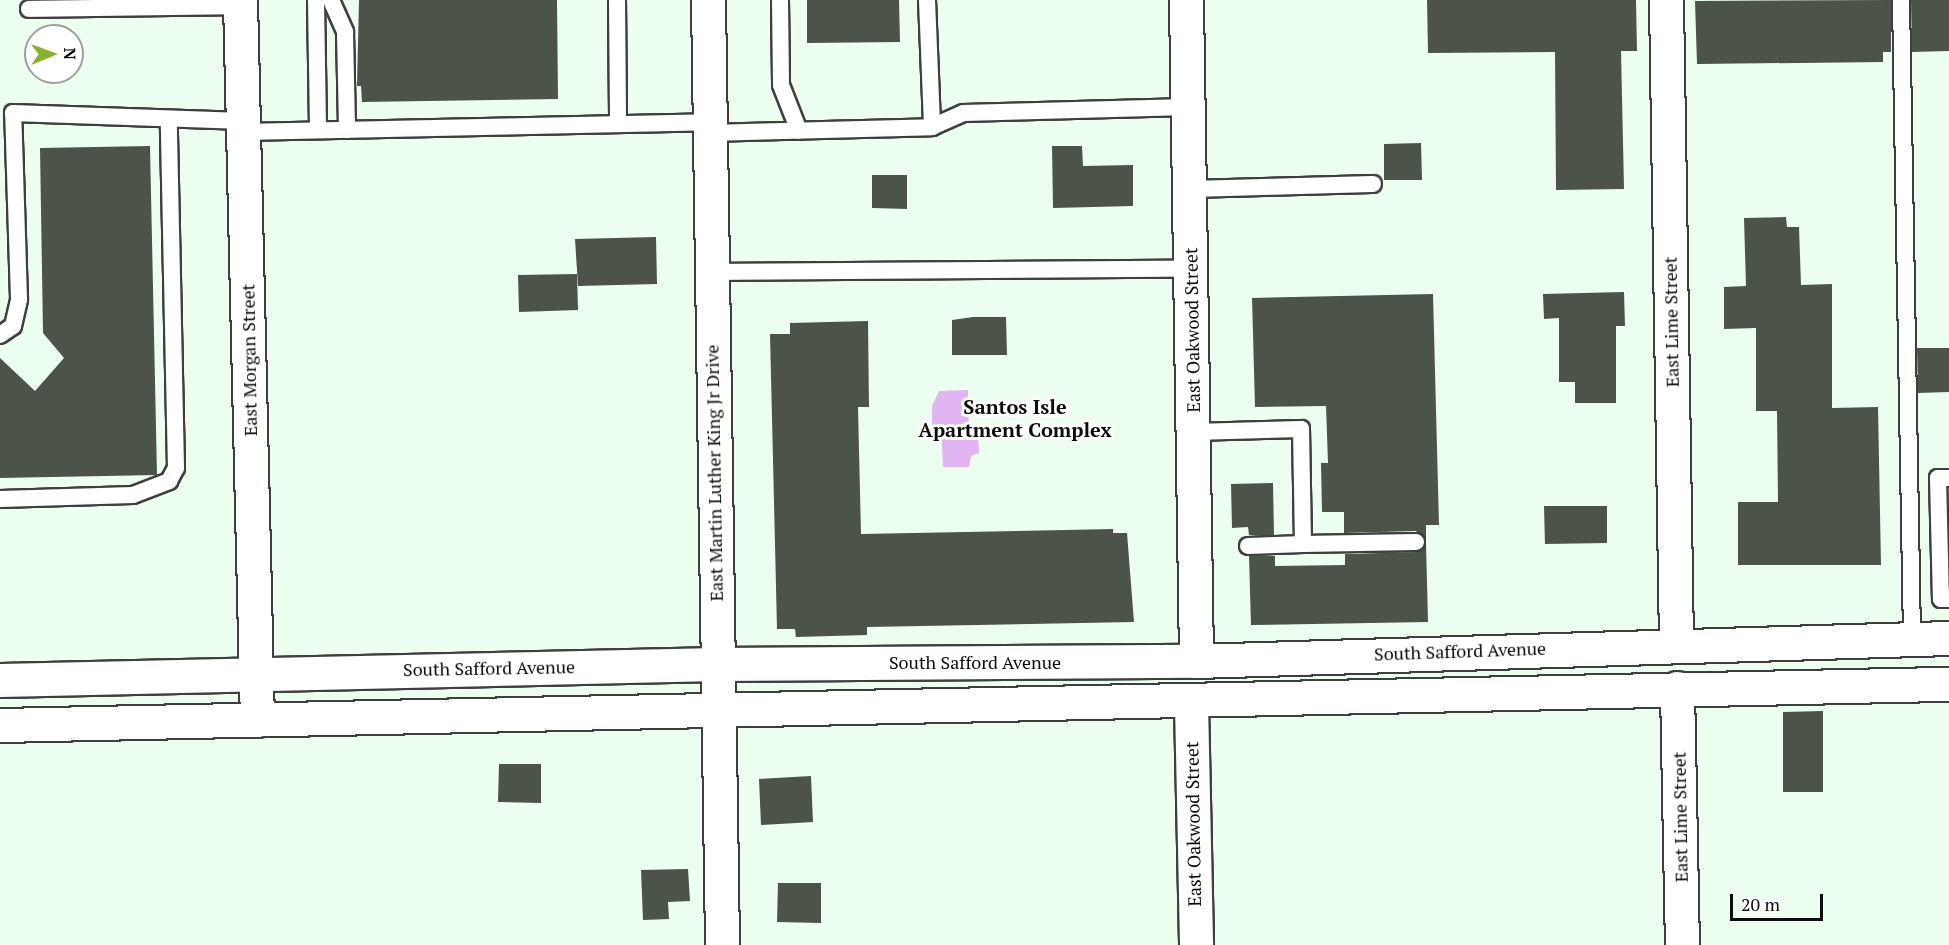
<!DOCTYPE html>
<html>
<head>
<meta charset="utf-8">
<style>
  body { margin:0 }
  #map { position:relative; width:1949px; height:945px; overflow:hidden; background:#ecfeef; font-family:"PT Serif",serif }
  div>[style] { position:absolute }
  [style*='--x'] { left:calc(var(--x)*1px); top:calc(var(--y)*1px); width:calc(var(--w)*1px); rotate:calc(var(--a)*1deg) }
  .water>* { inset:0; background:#e1b5f1 }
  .building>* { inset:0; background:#4c5449 }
  .roads { filter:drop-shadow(2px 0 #3f3f3f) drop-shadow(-2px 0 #3f3f3f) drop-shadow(0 2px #3f3f3f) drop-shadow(0 -2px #3f3f3f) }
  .service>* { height:16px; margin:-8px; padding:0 8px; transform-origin:8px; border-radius:8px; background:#fff }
  .minor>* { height:33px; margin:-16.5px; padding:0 16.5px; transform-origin:16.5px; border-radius:16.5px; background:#fff }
  .tertiary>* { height:33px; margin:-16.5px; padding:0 16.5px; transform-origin:16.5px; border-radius:16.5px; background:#fff }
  span { translate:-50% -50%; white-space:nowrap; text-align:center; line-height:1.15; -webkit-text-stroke:6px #fff; paint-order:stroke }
  .street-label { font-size:18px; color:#0c0c0c }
  .neighbourhood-label { font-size:20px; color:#0c0c0c; font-weight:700 }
  .north { position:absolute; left:24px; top:24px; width:60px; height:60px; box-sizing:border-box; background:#fff; border:2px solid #9e9e9e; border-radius:50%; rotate:89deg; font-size:16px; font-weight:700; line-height:24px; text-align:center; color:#0c0c0c }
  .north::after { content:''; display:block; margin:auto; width:21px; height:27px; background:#88b12f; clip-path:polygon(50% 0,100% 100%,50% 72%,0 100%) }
  .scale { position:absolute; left:1730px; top:894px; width:93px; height:27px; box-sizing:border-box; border:3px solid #0c0c0c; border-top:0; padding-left:8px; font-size:18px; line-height:21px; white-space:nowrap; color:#0c0c0c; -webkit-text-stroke:4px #fff; paint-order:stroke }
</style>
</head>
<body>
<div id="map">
  <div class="water">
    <div style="clip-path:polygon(968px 390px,969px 430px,978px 430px,979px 453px,971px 456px,969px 467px,943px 467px,941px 427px,932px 427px,932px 406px,939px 391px)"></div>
  </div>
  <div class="building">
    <div style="clip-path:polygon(359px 0,557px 0,558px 99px,362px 102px,361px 86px,357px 86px)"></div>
    <div style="clip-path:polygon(807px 0,899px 0,900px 42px,807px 43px)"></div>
    <div style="clip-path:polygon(1427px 0,1636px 0,1637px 51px,1621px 51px,1624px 189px,1556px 190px,1555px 52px,1428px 53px)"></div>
    <div style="clip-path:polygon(1891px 0,1891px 52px,1883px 52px,1883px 62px,1697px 64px,1695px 1px)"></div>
    <div style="clip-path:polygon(1911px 0,1949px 0,1949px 51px,1912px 52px)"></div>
    <div style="clip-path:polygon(1421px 143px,1422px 180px,1384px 180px,1384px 144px)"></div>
    <div style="clip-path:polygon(150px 146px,157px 475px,0 478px,0 358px,35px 391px,64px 358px,43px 333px,40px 148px)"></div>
    <div style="clip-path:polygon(1052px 146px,1082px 146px,1083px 166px,1133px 165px,1133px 206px,1053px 208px)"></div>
    <div style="clip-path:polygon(872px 175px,907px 175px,907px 209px,872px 208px)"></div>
    <div style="clip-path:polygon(1786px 217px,1787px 227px,1799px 227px,1801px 285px,1832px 284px,1832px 408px,1878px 407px,1881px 565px,1738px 565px,1738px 502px,1778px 502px,1777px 411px,1756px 411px,1756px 328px,1724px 329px,1724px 287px,1746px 286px,1744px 218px)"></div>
    <div style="clip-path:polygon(656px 237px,657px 284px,578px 286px,575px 239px)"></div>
    <div style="clip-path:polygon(577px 274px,578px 310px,519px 312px,518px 275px)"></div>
    <div style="clip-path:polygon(1624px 292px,1625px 326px,1616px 326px,1616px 403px,1575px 403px,1575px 382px,1559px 382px,1559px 318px,1544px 319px,1543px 294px)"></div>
    <div style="clip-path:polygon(1433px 294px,1439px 525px,1426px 525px,1426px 541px,1416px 531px,1344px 533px,1344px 512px,1322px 512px,1321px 463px,1328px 463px,1326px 406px,1255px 407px,1252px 298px)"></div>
    <div style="clip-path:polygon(973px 317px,1006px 317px,1007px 355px,952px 355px,952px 320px)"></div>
    <div style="clip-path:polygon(868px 321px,869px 407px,858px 407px,861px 534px,1113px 529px,1113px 533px,1127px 533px,1134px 622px,867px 627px,867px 635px,796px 637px,795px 629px,777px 629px,770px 334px,790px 334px,790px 323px)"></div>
    <div style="clip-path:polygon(1917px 348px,1949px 348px,1949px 392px,1918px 393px)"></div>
    <div style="clip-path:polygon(1273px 483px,1274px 535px,1249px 535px,1248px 527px,1232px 528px,1231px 484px)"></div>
    <div style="clip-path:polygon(1544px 506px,1607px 506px,1607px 543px,1545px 544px)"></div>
    <div style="clip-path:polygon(1426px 543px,1428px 622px,1251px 625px,1249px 556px,1275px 556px,1275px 566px,1345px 565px,1345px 554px,1416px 552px)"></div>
    <div style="clip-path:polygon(1823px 711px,1823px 792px,1783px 792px,1783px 712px)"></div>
    <div style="clip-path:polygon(499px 764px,541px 764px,541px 803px,498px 802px)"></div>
    <div style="clip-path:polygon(811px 776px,813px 822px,761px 825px,759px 779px)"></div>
    <div style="clip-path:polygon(688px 869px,690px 901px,668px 902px,669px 919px,643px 920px,641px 870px)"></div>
    <div style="clip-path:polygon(778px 883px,821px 883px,821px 923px,777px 922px)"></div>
  </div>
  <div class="roads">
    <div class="service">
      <div style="--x:316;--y:0;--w:130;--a:89.1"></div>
      <div style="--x:331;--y:0;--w:35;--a:66"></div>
      <div style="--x:345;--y:32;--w:98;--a:88.8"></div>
      <div style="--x:617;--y:0;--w:124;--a:89.5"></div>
      <div style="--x:780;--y:0;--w:85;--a:89.3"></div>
      <div style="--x:781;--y:85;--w:49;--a:68.6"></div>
      <div style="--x:927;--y:0;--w:127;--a:87.7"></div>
      <div style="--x:1901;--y:0;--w:639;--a:89.01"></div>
      <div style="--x:29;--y:9;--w:211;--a:-0.8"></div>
      <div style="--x:243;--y:132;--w:466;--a:-1.2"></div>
      <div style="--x:709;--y:133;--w:223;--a:-1.5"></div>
      <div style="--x:932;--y:127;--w:34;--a:-24"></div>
      <div style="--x:963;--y:113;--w:225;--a:-1.5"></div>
      <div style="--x:1190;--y:189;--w:183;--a:-1.6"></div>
      <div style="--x:712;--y:272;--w:479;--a:-0.4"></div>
      <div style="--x:0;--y:335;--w:16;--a:-35"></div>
      <div style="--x:13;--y:326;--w:28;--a:-77"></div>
      <div style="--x:19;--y:299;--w:186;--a:-91.8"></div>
      <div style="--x:13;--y:113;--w:230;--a:2"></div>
      <div style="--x:1193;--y:432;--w:108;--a:-1.6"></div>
      <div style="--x:1301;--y:429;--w:115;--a:89"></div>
      <div style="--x:1303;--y:544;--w:113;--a:-1"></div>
      <div style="--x:1949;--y:478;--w:11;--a:180"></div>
      <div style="--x:1938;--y:478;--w:121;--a:88.6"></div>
      <div style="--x:1941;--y:599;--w:8;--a:0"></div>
      <div style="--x:0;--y:499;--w:133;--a:-1.7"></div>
      <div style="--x:133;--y:495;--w:39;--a:-21"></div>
      <div style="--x:169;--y:481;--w:15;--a:-62"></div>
      <div style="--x:176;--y:468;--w:346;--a:-91.2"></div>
      <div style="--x:1248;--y:546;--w:55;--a:-2.1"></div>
    </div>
    <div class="minor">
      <div style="--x:240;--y:0;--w:720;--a:88.65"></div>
      <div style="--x:1186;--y:0;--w:661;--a:89.13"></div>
      <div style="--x:1666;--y:0;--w:643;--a:89.11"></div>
      <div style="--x:0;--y:680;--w:717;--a:-1.28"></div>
      <div style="--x:717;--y:664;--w:479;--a:-0.4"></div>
      <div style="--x:1196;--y:661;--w:753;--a:-1.75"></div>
      <div style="--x:1677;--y:688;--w:257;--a:88.9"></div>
      <div style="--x:1191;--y:703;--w:242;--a:88.8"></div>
      <div style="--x:0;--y:725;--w:1949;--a:-1.21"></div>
    </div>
    <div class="tertiary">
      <div style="--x:708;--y:0;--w:945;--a:89.15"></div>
    </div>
  </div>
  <div class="street-label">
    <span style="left:1671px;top:322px;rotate:-91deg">East Lime Street</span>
    <span style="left:1192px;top:330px;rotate:-91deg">East Oakwood Street</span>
    <span style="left:249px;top:360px;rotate:-91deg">East Morgan Street</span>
    <span style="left:714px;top:473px;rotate:-91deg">East Martin Luther King Jr Drive</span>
    <span style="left:1460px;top:651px;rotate:-2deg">South Safford Avenue</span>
    <span style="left:975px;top:662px">South Safford Avenue</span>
    <span style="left:489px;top:668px;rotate:-1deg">South Safford Avenue</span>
    <span style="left:1680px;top:817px;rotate:-91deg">East Lime Street</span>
    <span style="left:1193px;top:824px;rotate:-91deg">East Oakwood Street</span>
  </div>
  <div class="neighbourhood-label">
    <span style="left:1015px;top:418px">Santos Isle<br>Apartment Complex</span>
  </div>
  <div class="north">N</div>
  <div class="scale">20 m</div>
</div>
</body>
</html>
